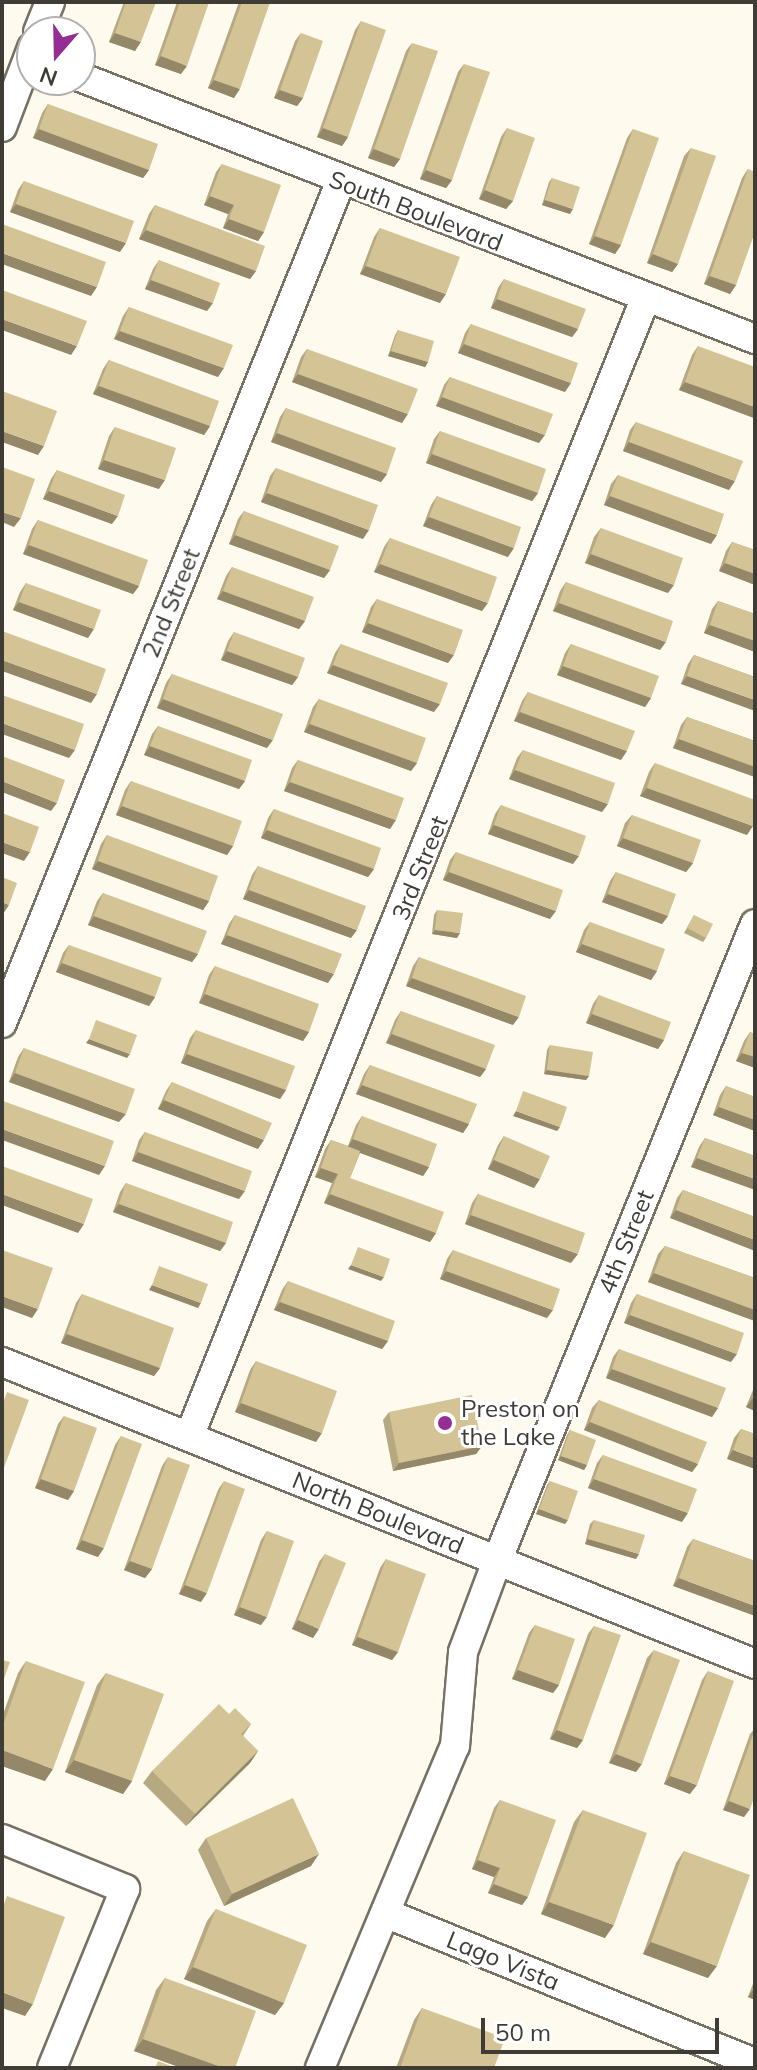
<!DOCTYPE html>
<html>
<head>
<meta charset="utf-8">
<style>
  body { margin:0 }
  #map { position:relative; width:757px; height:2070px; overflow:hidden; background:#fefaed; font-family:Mulish,sans-serif }
  div>[style] { position:absolute }
  [style*='--x'] { left:calc(var(--x)*1px); top:calc(var(--y)*1px); width:calc(var(--w)*1px); rotate:calc(var(--a)*1deg) }
  .roads { filter:drop-shadow(2px 0 #767163) drop-shadow(-2px 0 #767163) drop-shadow(0 2px #767163) drop-shadow(0 -2px #767163) }
  .minor>* { height:28px; margin:-14px; padding:0 14px; transform-origin:14px; border-radius:14px; background:#fff }
  .wall>* { inset:0; background:#b6a880 }
  .shaded-wall>* { inset:0; background:#948868 }
  .building>* { inset:0; background:#d4c395 }
  .dots>* { width:22px; height:22px; translate:-50% -50%; box-sizing:border-box; border:4px solid #fff; border-radius:50% }
  span { translate:-50% -50%; white-space:nowrap; text-align:center; line-height:1.15; -webkit-text-stroke:6px #fff; paint-order:stroke }
  .street-label { font-size:24px; color:#3f3c36 }
  .poi-label { font-size:24px; color:#3f3c36 }
  .left { translate:0 -50%; text-align:left }
  .frame { position:absolute; inset:0; border:4px solid #3f3c36; pointer-events:none }
  .north { position:absolute; left:16px; top:16px; width:80px; height:80px; box-sizing:border-box; background:#fff; border:2px solid #b2b1af; border-radius:50%; rotate:200deg; font-size:22px; font-weight:700; line-height:32px; text-align:center; color:#3f3c36 }
  .north::after { content:''; display:block; margin:auto; width:28px; height:36px; background:#952e92; clip-path:polygon(50% 0,100% 100%,50% 72%,0 100%) }
  .scale { position:absolute; left:481px; top:2018px; width:238px; height:36px; box-sizing:border-box; border:4px solid #3f3c36; border-top:0; padding-left:10px; font-size:24px; line-height:28px; white-space:nowrap; color:#3f3c36; -webkit-text-stroke:6px #fff; paint-order:stroke }
</style>
</head>
<body>
<div id="map">
  <div class="roads">
    <div class="minor">
      <div style="--x:38;--y:32;--w:32;--a:-68"></div>
      <div style="--x:80;--y:77;--w:724;--a:21.21"></div>
      <div style="--x:2;--y:127;--w:85;--a:-69.2"></div>
      <div style="--x:2;--y:1023;--w:905;--a:-68.08"></div>
      <div style="--x:2;--y:1362;--w:811;--a:21.85"></div>
      <div style="--x:189;--y:1437;--w:1228;--a:-68.16"></div>
      <div style="--x:2;--y:1839;--w:133;--a:22.1"></div>
      <div style="--x:125;--y:1889;--w:193;--a:112.2"></div>
      <div style="--x:385;--y:1913;--w:399;--a:22.1"></div>
      <div style="--x:320;--y:2068;--w:349;--a:-67.3"></div>
      <div style="--x:455;--y:1746;--w:94;--a:-85.1"></div>
      <div style="--x:463;--y:1652;--w:97;--a:-69.5"></div>
      <div style="--x:497;--y:1561;--w:687;--a:-67.95"></div>
    </div>
  </div>
  <div class="wall">
    <div style="clip-path:polygon(124px 2px,156px 2px,135px 51px,109px 42px)"></div>
    <div style="clip-path:polygon(177px 2px,209px 2px,181px 74px,155px 65px)"></div>
    <div style="clip-path:polygon(239px 2px,270px 2px,234px 98px,208px 88px)"></div>
    <div style="clip-path:polygon(361px 21px,348px 137px,342px 146px,317px 137px,355px 30px)"></div>
    <div style="clip-path:polygon(301px 33px,303px 98px,297px 106px,274px 98px,295px 41px)"></div>
    <div style="clip-path:polygon(412px 43px,400px 159px,394px 167px,368px 158px,406px 51px)"></div>
    <div style="clip-path:polygon(464px 64px,452px 180px,446px 188px,420px 179px,458px 72px)"></div>
    <div style="clip-path:polygon(48px 104px,149px 170px,143px 178px,33px 138px,42px 113px)"></div>
    <div style="clip-path:polygon(507px 128px,513px 201px,506px 209px,479px 199px,501px 137px)"></div>
    <div style="clip-path:polygon(633px 129px,621px 245px,615px 254px,589px 244px,627px 138px)"></div>
    <div style="clip-path:polygon(691px 148px,678px 264px,672px 272px,647px 263px,684px 156px)"></div>
    <div style="clip-path:polygon(222px 164px,264px 232px,258px 241px,223px 228px,228px 214px,204px 205px,216px 172px)"></div>
    <div style="clip-path:polygon(748px 169px,736px 285px,730px 294px,704px 284px,742px 178px)"></div>
    <div style="clip-path:polygon(552px 178px,570px 214px,542px 205px,549px 182px)"></div>
    <div style="clip-path:polygon(24px 181px,120px 252px,10px 212px,18px 190px)"></div>
    <div style="clip-path:polygon(155px 205px,256px 271px,250px 279px,139px 239px,149px 214px)"></div>
    <div style="clip-path:polygon(380px 228px,440px 303px,360px 274px,374px 237px)"></div>
    <div style="clip-path:polygon(159px 260px,207px 311px,145px 289px,153px 269px)"></div>
    <div style="clip-path:polygon(504px 279px,578px 329px,572px 337px,491px 308px,498px 288px)"></div>
    <div style="clip-path:polygon(129px 307px,218px 377px,114px 339px,123px 316px)"></div>
    <div style="clip-path:polygon(471px 324px,565px 392px,458px 353px,465px 333px)"></div>
    <div style="clip-path:polygon(398px 330px,428px 362px,425px 367px,388px 356px,395px 335px)"></div>
    <div style="clip-path:polygon(698px 346px,754px 418px,679px 390px,692px 355px)"></div>
    <div style="clip-path:polygon(307px 349px,402px 423px,292px 382px,301px 357px)"></div>
    <div style="clip-path:polygon(109px 360px,210px 426px,204px 435px,93px 394px,103px 369px)"></div>
    <div style="clip-path:polygon(450px 377px,539px 443px,436px 406px,444px 385px)"></div>
    <div style="clip-path:polygon(286px 408px,387px 474px,381px 482px,271px 442px,280px 417px)"></div>
    <div style="clip-path:polygon(636px 422px,729px 490px,623px 451px,630px 430px)"></div>
    <div style="clip-path:polygon(115px 427px,159px 489px,98px 469px,109px 436px)"></div>
    <div style="clip-path:polygon(440px 431px,538px 493px,532px 501px,426px 463px,434px 439px)"></div>
    <div style="clip-path:polygon(276px 468px,363px 539px,261px 502px,270px 476px)"></div>
    <div style="clip-path:polygon(57px 470px,112px 524px,43px 499px,51px 479px)"></div>
    <div style="clip-path:polygon(618px 475px,711px 544px,604px 505px,611px 484px)"></div>
    <div style="clip-path:polygon(437px 496px,508px 557px,423px 526px,431px 505px)"></div>
    <div style="clip-path:polygon(244px 511px,330px 570px,324px 578px,229px 544px,238px 519px)"></div>
    <div style="clip-path:polygon(38px 520px,139px 586px,133px 594px,23px 554px,32px 529px)"></div>
    <div style="clip-path:polygon(601px 528px,668px 593px,585px 563px,594px 537px)"></div>
    <div style="clip-path:polygon(390px 538px,482px 611px,374px 572px,384px 547px)"></div>
    <div style="clip-path:polygon(732px 542px,755px 550px,755px 585px,719px 571px,726px 551px)"></div>
    <div style="clip-path:polygon(232px 567px,305px 621px,299px 629px,217px 599px,226px 576px)"></div>
    <div style="clip-path:polygon(566px 582px,660px 650px,553px 611px,560px 591px)"></div>
    <div style="clip-path:polygon(26px 583px,88px 638px,13px 610px,20px 592px)"></div>
    <div style="clip-path:polygon(377px 599px,448px 663px,362px 632px,371px 607px)"></div>
    <div style="clip-path:polygon(718px 601px,755px 614px,755px 652px,704px 633px,712px 609px)"></div>
    <div style="clip-path:polygon(234px 632px,298px 677px,292px 685px,221px 660px,228px 641px)"></div>
    <div style="clip-path:polygon(341px 644px,434px 712px,327px 673px,335px 653px)"></div>
    <div style="clip-path:polygon(571px 644px,651px 698px,645px 707px,557px 675px,565px 653px)"></div>
    <div style="clip-path:polygon(694px 655px,755px 677px,681px 684px,688px 664px)"></div>
    <div style="clip-path:polygon(172px 674px,267px 748px,157px 708px,166px 683px)"></div>
    <div style="clip-path:polygon(528px 692px,621px 760px,514px 721px,522px 701px)"></div>
    <div style="clip-path:polygon(319px 699px,417px 763px,411px 771px,304px 732px,313px 707px)"></div>
    <div style="clip-path:polygon(687px 717px,755px 741px,755px 777px,673px 748px,681px 725px)"></div>
    <div style="clip-path:polygon(158px 726px,245px 781px,239px 789px,144px 755px,152px 734px)"></div>
    <div style="clip-path:polygon(523px 750px,602px 812px,509px 779px,517px 758px)"></div>
    <div style="clip-path:polygon(298px 760px,390px 829px,284px 791px,292px 768px)"></div>
    <div style="clip-path:polygon(655px 763px,747px 835px,640px 796px,649px 772px)"></div>
    <div style="clip-path:polygon(131px 781px,233px 846px,227px 855px,116px 815px,125px 790px)"></div>
    <div style="clip-path:polygon(501px 805px,573px 864px,488px 834px,495px 814px)"></div>
    <div style="clip-path:polygon(274px 809px,374px 869px,368px 877px,261px 838px,268px 818px)"></div>
    <div style="clip-path:polygon(632px 815px,693px 863px,686px 872px,617px 846px,625px 823px)"></div>
    <div style="clip-path:polygon(107px 835px,209px 901px,203px 910px,92px 869px,101px 844px)"></div>
    <div style="clip-path:polygon(456px 852px,550px 919px,443px 880px,450px 860px)"></div>
    <div style="clip-path:polygon(258px 866px,351px 938px,243px 899px,252px 875px)"></div>
    <div style="clip-path:polygon(616px 872px,668px 916px,662px 924px,602px 902px,610px 881px)"></div>
    <div style="clip-path:polygon(103px 893px,198px 954px,192px 962px,88px 925px,97px 901px)"></div>
    <div style="clip-path:polygon(437px 910px,457px 938px,432px 934px,434px 915px)"></div>
    <div style="clip-path:polygon(235px 915px,328px 983px,221px 944px,229px 924px)"></div>
    <div style="clip-path:polygon(694px 915px,706px 938px,703px 942px,684px 933px)"></div>
    <div style="clip-path:polygon(590px 922px,657px 971px,651px 980px,576px 952px,584px 930px)"></div>
    <div style="clip-path:polygon(69px 945px,155px 997px,149px 1006px,56px 972px,63px 953px)"></div>
    <div style="clip-path:polygon(419px 957px,513px 1025px,406px 986px,413px 966px)"></div>
    <div style="clip-path:polygon(215px 966px,309px 1032px,303px 1041px,199px 1003px,209px 975px)"></div>
    <div style="clip-path:polygon(599px 995px,664px 1040px,658px 1049px,586px 1023px,593px 1004px)"></div>
    <div style="clip-path:polygon(401px 1011px,486px 1069px,480px 1077px,386px 1043px,395px 1020px)"></div>
    <div style="clip-path:polygon(196px 1030px,286px 1090px,280px 1099px,181px 1063px,190px 1038px)"></div>
    <div style="clip-path:polygon(750px 1032px,755px 1034px,755px 1068px,736px 1061px,744px 1041px)"></div>
    <div style="clip-path:polygon(550px 1045px,589px 1076px,586px 1080px,544px 1074px,547px 1050px)"></div>
    <div style="clip-path:polygon(24px 1048px,119px 1122px,9px 1082px,18px 1057px)"></div>
    <div style="clip-path:polygon(370px 1065px,469px 1124px,463px 1133px,356px 1094px,364px 1074px)"></div>
    <div style="clip-path:polygon(172px 1082px,258px 1149px,158px 1109px,166px 1091px)"></div>
    <div style="clip-path:polygon(726px 1086px,755px 1097px,755px 1131px,713px 1115px,720px 1095px)"></div>
    <div style="clip-path:polygon(362px 1116px,429px 1167px,423px 1176px,360px 1153px,350px 1178px,436px 1233px,430px 1242px,324px 1203px,332px 1183px,315px 1177px,325px 1149px,331px 1140px,348px 1146px,356px 1125px)"></div>
    <div style="clip-path:polygon(145px 1132px,239px 1199px,132px 1161px,139px 1140px)"></div>
    <div style="clip-path:polygon(504px 1136px,534px 1188px,488px 1169px,498px 1145px)"></div>
    <div style="clip-path:polygon(705px 1138px,755px 1156px,691px 1167px,699px 1147px)"></div>
    <div style="clip-path:polygon(126px 1183px,226px 1243px,220px 1251px,113px 1212px,120px 1192px)"></div>
    <div style="clip-path:polygon(683px 1190px,755px 1217px,670px 1218px,677px 1198px)"></div>
    <div style="clip-path:polygon(478px 1194px,571px 1263px,465px 1224px,472px 1203px)"></div>
    <div style="clip-path:polygon(665px 1246px,755px 1278px,755px 1321px,648px 1282px,658px 1254px)"></div>
    <div style="clip-path:polygon(453px 1250px,547px 1318px,440px 1279px,447px 1259px)"></div>
    <div style="clip-path:polygon(288px 1281px,388px 1341px,382px 1349px,274px 1310px,282px 1290px)"></div>
    <div style="clip-path:polygon(82px 1294px,160px 1368px,154px 1376px,61px 1343px,76px 1303px)"></div>
    <div style="clip-path:polygon(637px 1294px,731px 1362px,624px 1323px,631px 1303px)"></div>
    <div style="clip-path:polygon(619px 1349px,718px 1408px,712px 1417px,606px 1378px,613px 1357px)"></div>
    <div style="clip-path:polygon(256px 1361px,316px 1442px,235px 1412px,250px 1370px)"></div>
    <div style="clip-path:polygon(755px 1385px,755px 1411px,746px 1407px)"></div>
    <div style="clip-path:polygon(599px 1400px,698px 1464px,692px 1472px,584px 1430px,592px 1408px)"></div>
    <div style="clip-path:polygon(389px 1412px,482px 1446px,476px 1454px,393px 1471px,383px 1420px)"></div>
    <div style="clip-path:polygon(64px 1416px,74px 1491px,68px 1500px,35px 1488px,58px 1424px)"></div>
    <div style="clip-path:polygon(741px 1429px,755px 1434px,727px 1459px,734px 1438px)"></div>
    <div style="clip-path:polygon(570px 1430px,587px 1465px,584px 1470px,558px 1460px,567px 1435px)"></div>
    <div style="clip-path:polygon(121px 1436px,98px 1557px,76px 1549px,115px 1445px)"></div>
    <div style="clip-path:polygon(603px 1455px,682px 1522px,588px 1488px,597px 1463px)"></div>
    <div style="clip-path:polygon(168px 1457px,152px 1569px,145px 1578px,124px 1570px,162px 1466px)"></div>
    <div style="clip-path:polygon(224px 1481px,201px 1602px,179px 1594px,218px 1490px)"></div>
    <div style="clip-path:polygon(550px 1481px,565px 1524px,536px 1514px,547px 1485px)"></div>
    <div style="clip-path:polygon(594px 1520px,636px 1559px,585px 1544px,590px 1524px)"></div>
    <div style="clip-path:polygon(267px 1531px,261px 1625px,234px 1615px,261px 1540px)"></div>
    <div style="clip-path:polygon(693px 1539px,755px 1561px,673px 1586px,687px 1547px)"></div>
    <div style="clip-path:polygon(325px 1554px,313px 1638px,292px 1629px,319px 1562px)"></div>
    <div style="clip-path:polygon(386px 1559px,398px 1652px,392px 1660px,352px 1645px,380px 1568px)"></div>
    <div style="clip-path:polygon(535px 1625px,559px 1685px,553px 1693px,512px 1679px,529px 1633px)"></div>
    <div style="clip-path:polygon(594px 1626px,583px 1740px,577px 1748px,550px 1739px,588px 1634px)"></div>
    <div style="clip-path:polygon(654px 1650px,636px 1772px,609px 1763px,647px 1658px)"></div>
    <div style="clip-path:polygon(26px 1661px,45px 1781px,2px 1766px,2px 1717px,18px 1673px)"></div>
    <div style="clip-path:polygon(708px 1671px,690px 1794px,664px 1784px,702px 1680px)"></div>
    <div style="clip-path:polygon(106px 1673px,132px 1781px,123px 1794px,65px 1772px,97px 1685px)"></div>
    <div style="clip-path:polygon(229px 1714px,251px 1724px,243px 1736px,258px 1751px,250px 1763px,186px 1826px,143px 1783px,152px 1771px)"></div>
    <div style="clip-path:polygon(755px 1728px,755px 1795px,744px 1817px,723px 1810px,750px 1734px)"></div>
    <div style="clip-path:polygon(500px 1800px,528px 1897px,522px 1905px,488px 1893px,494px 1877px,472px 1869px,494px 1808px)"></div>
    <div style="clip-path:polygon(583px 1810px,605px 1938px,541px 1914px,574px 1822px)"></div>
    <div style="clip-path:polygon(206px 1838px,311px 1866px,224px 1906px,198px 1850px)"></div>
    <div style="clip-path:polygon(684px 1851px,708px 1978px,643px 1954px,676px 1863px)"></div>
    <div style="clip-path:polygon(216px 1909px,284px 2003px,275px 2015px,184px 1979px,207px 1921px)"></div>
    <div style="clip-path:polygon(165px 1978px,235px 2068px,182px 2068px,134px 2051px,156px 1990px)"></div>
    <div style="clip-path:polygon(755px 1978px,755px 2000px,748px 1997px)"></div>
    <div style="clip-path:polygon(422px 2008px,494px 2068px,396px 2068px,414px 2020px)"></div>
  </div>
  <div class="shaded-wall">
    <div style="clip-path:polygon(115px 33px,141px 42px,135px 51px,109px 42px)"></div>
    <div style="clip-path:polygon(161px 56px,187px 66px,181px 74px,155px 65px)"></div>
    <div style="clip-path:polygon(214px 80px,240px 89px,234px 98px,208px 88px)"></div>
    <div style="clip-path:polygon(280px 90px,303px 98px,297px 106px,274px 98px)"></div>
    <div style="clip-path:polygon(323px 128px,348px 137px,342px 146px,317px 137px)"></div>
    <div style="clip-path:polygon(39px 129px,149px 170px,143px 178px,33px 138px)"></div>
    <div style="clip-path:polygon(374px 149px,400px 159px,394px 167px,368px 158px)"></div>
    <div style="clip-path:polygon(426px 170px,452px 180px,446px 188px,420px 179px)"></div>
    <div style="clip-path:polygon(485px 190px,513px 201px,506px 209px,479px 199px)"></div>
    <div style="clip-path:polygon(210px 196px,234px 205px,228px 214px,204px 205px)"></div>
    <div style="clip-path:polygon(545px 200px,573px 209px,570px 214px,542px 205px)"></div>
    <div style="clip-path:polygon(16px 204px,126px 243px,120px 252px,10px 212px)"></div>
    <div style="clip-path:polygon(229px 219px,264px 232px,258px 241px,223px 228px)"></div>
    <div style="clip-path:polygon(146px 230px,256px 271px,250px 279px,139px 239px)"></div>
    <div style="clip-path:polygon(595px 236px,621px 245px,615px 254px,589px 244px)"></div>
    <div style="clip-path:polygon(2px 253px,97px 287px,91px 296px,2px 264px)"></div>
    <div style="clip-path:polygon(653px 254px,678px 264px,672px 272px,647px 263px)"></div>
    <div style="clip-path:polygon(366px 266px,446px 294px,440px 303px,360px 274px)"></div>
    <div style="clip-path:polygon(710px 276px,736px 285px,730px 294px,704px 284px)"></div>
    <div style="clip-path:polygon(151px 280px,213px 303px,207px 311px,145px 289px)"></div>
    <div style="clip-path:polygon(497px 299px,578px 329px,572px 337px,491px 308px)"></div>
    <div style="clip-path:polygon(2px 319px,77px 346px,71px 355px,2px 330px)"></div>
    <div style="clip-path:polygon(120px 331px,224px 368px,218px 377px,114px 339px)"></div>
    <div style="clip-path:polygon(464px 344px,571px 383px,565px 392px,458px 353px)"></div>
    <div style="clip-path:polygon(391px 351px,428px 362px,425px 367px,388px 356px)"></div>
    <div style="clip-path:polygon(298px 374px,408px 414px,402px 423px,292px 382px)"></div>
    <div style="clip-path:polygon(685px 382px,755px 407px,755px 417px,754px 418px,679px 390px)"></div>
    <div style="clip-path:polygon(99px 386px,210px 426px,204px 435px,93px 394px)"></div>
    <div style="clip-path:polygon(442px 397px,545px 435px,539px 443px,436px 406px)"></div>
    <div style="clip-path:polygon(2px 431px,44px 446px,38px 455px,2px 442px)"></div>
    <div style="clip-path:polygon(277px 433px,387px 474px,381px 482px,271px 442px)"></div>
    <div style="clip-path:polygon(629px 442px,735px 481px,729px 490px,623px 451px)"></div>
    <div style="clip-path:polygon(432px 454px,538px 493px,532px 501px,426px 463px)"></div>
    <div style="clip-path:polygon(104px 460px,165px 480px,159px 489px,98px 469px)"></div>
    <div style="clip-path:polygon(49px 491px,118px 516px,112px 524px,43px 499px)"></div>
    <div style="clip-path:polygon(267px 493px,369px 530px,363px 539px,261px 502px)"></div>
    <div style="clip-path:polygon(610px 496px,717px 535px,711px 544px,604px 505px)"></div>
    <div style="clip-path:polygon(2px 512px,21px 518px,14px 527px,2px 522px)"></div>
    <div style="clip-path:polygon(429px 517px,514px 548px,508px 557px,423px 526px)"></div>
    <div style="clip-path:polygon(235px 535px,330px 570px,324px 578px,229px 544px)"></div>
    <div style="clip-path:polygon(29px 545px,139px 586px,133px 594px,23px 554px)"></div>
    <div style="clip-path:polygon(591px 554px,674px 585px,668px 593px,585px 563px)"></div>
    <div style="clip-path:polygon(725px 563px,755px 574px,755px 585px,719px 571px)"></div>
    <div style="clip-path:polygon(380px 564px,488px 603px,482px 611px,374px 572px)"></div>
    <div style="clip-path:polygon(223px 591px,305px 621px,299px 629px,217px 599px)"></div>
    <div style="clip-path:polygon(19px 602px,94px 629px,88px 638px,13px 610px)"></div>
    <div style="clip-path:polygon(559px 603px,666px 642px,660px 650px,553px 611px)"></div>
    <div style="clip-path:polygon(368px 623px,454px 655px,448px 663px,362px 632px)"></div>
    <div style="clip-path:polygon(710px 625px,755px 641px,755px 652px,704px 633px)"></div>
    <div style="clip-path:polygon(227px 651px,298px 677px,292px 685px,221px 660px)"></div>
    <div style="clip-path:polygon(2px 660px,97px 694px,91px 703px,2px 671px)"></div>
    <div style="clip-path:polygon(333px 665px,440px 704px,434px 712px,327px 673px)"></div>
    <div style="clip-path:polygon(563px 666px,651px 698px,645px 707px,557px 675px)"></div>
    <div style="clip-path:polygon(687px 676px,755px 700px,755px 711px,681px 684px)"></div>
    <div style="clip-path:polygon(163px 699px,273px 740px,267px 748px,157px 708px)"></div>
    <div style="clip-path:polygon(520px 712px,627px 751px,621px 760px,514px 721px)"></div>
    <div style="clip-path:polygon(2px 723px,75px 750px,69px 758px,2px 734px)"></div>
    <div style="clip-path:polygon(310px 724px,417px 763px,411px 771px,304px 732px)"></div>
    <div style="clip-path:polygon(679px 739px,755px 767px,755px 777px,673px 748px)"></div>
    <div style="clip-path:polygon(150px 746px,245px 781px,239px 789px,144px 755px)"></div>
    <div style="clip-path:polygon(515px 770px,608px 804px,602px 812px,509px 779px)"></div>
    <div style="clip-path:polygon(2px 781px,57px 803px,51px 811px,2px 792px)"></div>
    <div style="clip-path:polygon(290px 782px,396px 820px,390px 829px,284px 791px)"></div>
    <div style="clip-path:polygon(647px 788px,753px 826px,747px 835px,640px 796px)"></div>
    <div style="clip-path:polygon(122px 806px,233px 846px,227px 855px,116px 815px)"></div>
    <div style="clip-path:polygon(494px 825px,579px 856px,573px 864px,488px 834px)"></div>
    <div style="clip-path:polygon(267px 830px,374px 869px,368px 877px,261px 838px)"></div>
    <div style="clip-path:polygon(623px 838px,693px 863px,686px 872px,617px 846px)"></div>
    <div style="clip-path:polygon(2px 842px,30px 852px,24px 861px,2px 853px)"></div>
    <div style="clip-path:polygon(98px 861px,209px 901px,203px 910px,92px 869px)"></div>
    <div style="clip-path:polygon(449px 872px,556px 911px,550px 919px,443px 880px)"></div>
    <div style="clip-path:polygon(249px 890px,357px 930px,351px 938px,243px 899px)"></div>
    <div style="clip-path:polygon(608px 894px,668px 916px,662px 924px,602px 902px)"></div>
    <div style="clip-path:polygon(2px 902px,9px 905px,3px 914px,2px 913px)"></div>
    <div style="clip-path:polygon(94px 916px,198px 954px,192px 962px,88px 925px)"></div>
    <div style="clip-path:polygon(435px 930px,460px 933px,457px 938px,432px 934px)"></div>
    <div style="clip-path:polygon(227px 935px,334px 974px,328px 983px,221px 944px)"></div>
    <div style="clip-path:polygon(582px 944px,657px 971px,651px 980px,576px 952px)"></div>
    <div style="clip-path:polygon(62px 963px,155px 997px,149px 1006px,56px 972px)"></div>
    <div style="clip-path:polygon(412px 978px,519px 1017px,513px 1025px,406px 986px)"></div>
    <div style="clip-path:polygon(205px 994px,309px 1032px,303px 1041px,199px 1003px)"></div>
    <div style="clip-path:polygon(592px 1014px,664px 1040px,658px 1049px,586px 1023px)"></div>
    <div style="clip-path:polygon(392px 1034px,486px 1069px,480px 1077px,386px 1043px)"></div>
    <div style="clip-path:polygon(89px 1039px,130px 1054px,127px 1058px,86px 1043px)"></div>
    <div style="clip-path:polygon(742px 1053px,755px 1057px,755px 1068px,736px 1061px)"></div>
    <div style="clip-path:polygon(187px 1054px,286px 1090px,280px 1099px,181px 1063px)"></div>
    <div style="clip-path:polygon(547px 1070px,589px 1076px,586px 1080px,544px 1074px)"></div>
    <div style="clip-path:polygon(15px 1073px,126px 1114px,119px 1122px,9px 1082px)"></div>
    <div style="clip-path:polygon(362px 1085px,469px 1124px,463px 1133px,356px 1094px)"></div>
    <div style="clip-path:polygon(164px 1100px,264px 1140px,258px 1149px,158px 1109px)"></div>
    <div style="clip-path:polygon(719px 1107px,755px 1120px,755px 1131px,713px 1115px)"></div>
    <div style="clip-path:polygon(516px 1111px,560px 1127px,557px 1131px,513px 1116px)"></div>
    <div style="clip-path:polygon(2px 1129px,105px 1166px,99px 1175px,2px 1140px)"></div>
    <div style="clip-path:polygon(353px 1139px,429px 1167px,423px 1176px,347px 1148px)"></div>
    <div style="clip-path:polygon(138px 1152px,245px 1191px,239px 1199px,132px 1161px)"></div>
    <div style="clip-path:polygon(697px 1158px,755px 1179px,755px 1190px,691px 1167px)"></div>
    <div style="clip-path:polygon(494px 1160px,540px 1179px,534px 1188px,488px 1169px)"></div>
    <div style="clip-path:polygon(321px 1168px,338px 1174px,332px 1183px,315px 1177px)"></div>
    <div style="clip-path:polygon(2px 1194px,84px 1224px,78px 1233px,2px 1205px)"></div>
    <div style="clip-path:polygon(330px 1194px,436px 1233px,430px 1242px,324px 1203px)"></div>
    <div style="clip-path:polygon(119px 1204px,226px 1243px,220px 1251px,113px 1212px)"></div>
    <div style="clip-path:polygon(676px 1210px,755px 1240px,755px 1251px,670px 1218px)"></div>
    <div style="clip-path:polygon(471px 1215px,578px 1254px,571px 1263px,465px 1224px)"></div>
    <div style="clip-path:polygon(351px 1265px,384px 1277px,381px 1281px,348px 1269px)"></div>
    <div style="clip-path:polygon(446px 1271px,553px 1310px,547px 1318px,440px 1279px)"></div>
    <div style="clip-path:polygon(654px 1273px,755px 1310px,755px 1321px,648px 1282px)"></div>
    <div style="clip-path:polygon(152px 1285px,201px 1303px,198px 1308px,149px 1290px)"></div>
    <div style="clip-path:polygon(2px 1296px,38px 1309px,32px 1318px,2px 1307px)"></div>
    <div style="clip-path:polygon(280px 1302px,388px 1341px,382px 1349px,274px 1310px)"></div>
    <div style="clip-path:polygon(630px 1315px,737px 1354px,731px 1362px,624px 1323px)"></div>
    <div style="clip-path:polygon(67px 1334px,160px 1368px,154px 1376px,61px 1343px)"></div>
    <div style="clip-path:polygon(612px 1369px,718px 1408px,712px 1417px,606px 1378px)"></div>
    <div style="clip-path:polygon(752px 1399px,755px 1400px,755px 1411px,746px 1407px)"></div>
    <div style="clip-path:polygon(241px 1403px,322px 1433px,316px 1442px,235px 1412px)"></div>
    <div style="clip-path:polygon(590px 1422px,698px 1464px,692px 1472px,584px 1430px)"></div>
    <div style="clip-path:polygon(482px 1446px,476px 1454px,393px 1471px,399px 1463px)"></div>
    <div style="clip-path:polygon(733px 1450px,755px 1458px,755px 1469px,727px 1459px)"></div>
    <div style="clip-path:polygon(561px 1456px,587px 1465px,584px 1470px,558px 1460px)"></div>
    <div style="clip-path:polygon(41px 1479px,74px 1491px,68px 1500px,35px 1488px)"></div>
    <div style="clip-path:polygon(594px 1479px,688px 1513px,682px 1522px,588px 1488px)"></div>
    <div style="clip-path:polygon(539px 1509px,568px 1520px,565px 1524px,536px 1514px)"></div>
    <div style="clip-path:polygon(588px 1539px,639px 1554px,636px 1559px,585px 1544px)"></div>
    <div style="clip-path:polygon(82px 1540px,104px 1548px,98px 1557px,76px 1549px)"></div>
    <div style="clip-path:polygon(130px 1561px,152px 1569px,145px 1578px,124px 1570px)"></div>
    <div style="clip-path:polygon(679px 1578px,755px 1606px,755px 1616px,673px 1586px)"></div>
    <div style="clip-path:polygon(185px 1585px,207px 1593px,201px 1602px,179px 1594px)"></div>
    <div style="clip-path:polygon(240px 1607px,267px 1617px,261px 1625px,234px 1615px)"></div>
    <div style="clip-path:polygon(298px 1620px,319px 1629px,313px 1638px,292px 1629px)"></div>
    <div style="clip-path:polygon(358px 1637px,398px 1652px,392px 1660px,352px 1645px)"></div>
    <div style="clip-path:polygon(518px 1670px,559px 1685px,553px 1693px,512px 1679px)"></div>
    <div style="clip-path:polygon(557px 1730px,583px 1740px,577px 1748px,550px 1739px)"></div>
    <div style="clip-path:polygon(2px 1750px,53px 1769px,45px 1781px,2px 1766px)"></div>
    <div style="clip-path:polygon(258px 1751px,250px 1763px,186px 1826px,195px 1814px)"></div>
    <div style="clip-path:polygon(616px 1754px,642px 1764px,636px 1772px,609px 1763px)"></div>
    <div style="clip-path:polygon(74px 1760px,132px 1781px,123px 1794px,65px 1772px)"></div>
    <div style="clip-path:polygon(670px 1776px,697px 1785px,690px 1794px,664px 1784px)"></div>
    <div style="clip-path:polygon(729px 1801px,750px 1809px,744px 1817px,723px 1810px)"></div>
    <div style="clip-path:polygon(319px 1854px,311px 1866px,224px 1906px,232px 1894px)"></div>
    <div style="clip-path:polygon(478px 1860px,500px 1868px,494px 1877px,472px 1869px)"></div>
    <div style="clip-path:polygon(494px 1884px,528px 1897px,522px 1905px,488px 1893px)"></div>
    <div style="clip-path:polygon(549px 1902px,614px 1925px,605px 1938px,541px 1914px)"></div>
    <div style="clip-path:polygon(651px 1942px,717px 1966px,708px 1978px,643px 1954px)"></div>
    <div style="clip-path:polygon(193px 1967px,284px 2003px,275px 2015px,184px 1979px)"></div>
    <div style="clip-path:polygon(755px 1987px,755px 2000px,748px 1997px)"></div>
    <div style="clip-path:polygon(2px 1992px,33px 2004px,25px 2016px,2px 2008px)"></div>
    <div style="clip-path:polygon(143px 2039px,224px 2068px,182px 2068px,134px 2051px)"></div>
  </div>
  <div class="building">
    <div style="clip-path:polygon(126px 2px,156px 2px,141px 42px,115px 33px)"></div>
    <div style="clip-path:polygon(180px 2px,209px 2px,187px 66px,161px 56px)"></div>
    <div style="clip-path:polygon(242px 2px,270px 2px,240px 89px,214px 80px)"></div>
    <div style="clip-path:polygon(361px 21px,386px 30px,348px 137px,323px 128px)"></div>
    <div style="clip-path:polygon(301px 33px,323px 41px,303px 98px,280px 90px)"></div>
    <div style="clip-path:polygon(412px 43px,438px 51px,400px 159px,374px 149px)"></div>
    <div style="clip-path:polygon(464px 64px,490px 72px,452px 180px,426px 170px)"></div>
    <div style="clip-path:polygon(48px 104px,158px 144px,149px 170px,39px 129px)"></div>
    <div style="clip-path:polygon(507px 128px,535px 138px,513px 201px,485px 190px)"></div>
    <div style="clip-path:polygon(633px 129px,659px 138px,621px 245px,595px 236px)"></div>
    <div style="clip-path:polygon(691px 148px,716px 156px,678px 264px,653px 254px)"></div>
    <div style="clip-path:polygon(222px 164px,281px 185px,264px 232px,229px 219px,234px 205px,210px 196px)"></div>
    <div style="clip-path:polygon(748px 169px,755px 172px,755px 232px,736px 285px,710px 276px)"></div>
    <div style="clip-path:polygon(552px 178px,580px 187px,573px 209px,545px 200px)"></div>
    <div style="clip-path:polygon(24px 181px,134px 221px,126px 243px,16px 204px)"></div>
    <div style="clip-path:polygon(155px 205px,265px 246px,256px 271px,146px 230px)"></div>
    <div style="clip-path:polygon(2px 224px,106px 262px,97px 287px,2px 253px)"></div>
    <div style="clip-path:polygon(380px 228px,460px 257px,446px 294px,366px 266px)"></div>
    <div style="clip-path:polygon(159px 260px,220px 283px,213px 303px,151px 280px)"></div>
    <div style="clip-path:polygon(504px 279px,586px 309px,578px 329px,497px 299px)"></div>
    <div style="clip-path:polygon(2px 290px,87px 321px,77px 346px,2px 319px)"></div>
    <div style="clip-path:polygon(129px 307px,233px 345px,224px 368px,120px 331px)"></div>
    <div style="clip-path:polygon(471px 324px,578px 363px,571px 383px,464px 344px)"></div>
    <div style="clip-path:polygon(398px 330px,434px 341px,428px 362px,391px 351px)"></div>
    <div style="clip-path:polygon(698px 346px,755px 367px,755px 407px,685px 382px)"></div>
    <div style="clip-path:polygon(307px 349px,418px 389px,408px 414px,298px 374px)"></div>
    <div style="clip-path:polygon(109px 360px,219px 401px,210px 426px,99px 386px)"></div>
    <div style="clip-path:polygon(450px 377px,553px 414px,545px 435px,442px 397px)"></div>
    <div style="clip-path:polygon(2px 391px,57px 411px,44px 446px,2px 431px)"></div>
    <div style="clip-path:polygon(286px 408px,396px 448px,387px 474px,277px 433px)"></div>
    <div style="clip-path:polygon(636px 422px,743px 461px,735px 481px,629px 442px)"></div>
    <div style="clip-path:polygon(115px 427px,176px 448px,165px 480px,104px 460px)"></div>
    <div style="clip-path:polygon(440px 431px,546px 469px,538px 493px,432px 454px)"></div>
    <div style="clip-path:polygon(2px 467px,35px 479px,21px 518px,2px 512px)"></div>
    <div style="clip-path:polygon(276px 468px,378px 505px,369px 530px,267px 493px)"></div>
    <div style="clip-path:polygon(57px 470px,125px 495px,118px 516px,49px 491px)"></div>
    <div style="clip-path:polygon(618px 475px,724px 514px,717px 535px,610px 496px)"></div>
    <div style="clip-path:polygon(437px 496px,521px 527px,514px 548px,429px 517px)"></div>
    <div style="clip-path:polygon(244px 511px,339px 546px,330px 570px,235px 535px)"></div>
    <div style="clip-path:polygon(38px 520px,148px 560px,139px 586px,29px 545px)"></div>
    <div style="clip-path:polygon(601px 528px,683px 558px,674px 585px,591px 554px)"></div>
    <div style="clip-path:polygon(390px 538px,497px 577px,488px 603px,380px 564px)"></div>
    <div style="clip-path:polygon(732px 542px,755px 550px,755px 574px,725px 563px)"></div>
    <div style="clip-path:polygon(232px 567px,314px 597px,305px 621px,223px 591px)"></div>
    <div style="clip-path:polygon(566px 582px,673px 621px,666px 642px,559px 603px)"></div>
    <div style="clip-path:polygon(26px 583px,101px 610px,94px 629px,19px 602px)"></div>
    <div style="clip-path:polygon(377px 599px,463px 630px,454px 655px,368px 623px)"></div>
    <div style="clip-path:polygon(718px 601px,755px 614px,755px 641px,710px 625px)"></div>
    <div style="clip-path:polygon(2px 631px,106px 669px,97px 694px,2px 660px)"></div>
    <div style="clip-path:polygon(234px 632px,305px 658px,298px 677px,227px 651px)"></div>
    <div style="clip-path:polygon(341px 644px,448px 683px,440px 704px,333px 665px)"></div>
    <div style="clip-path:polygon(571px 644px,659px 676px,651px 698px,563px 666px)"></div>
    <div style="clip-path:polygon(694px 655px,755px 677px,755px 700px,687px 676px)"></div>
    <div style="clip-path:polygon(172px 674px,283px 714px,273px 740px,163px 699px)"></div>
    <div style="clip-path:polygon(528px 692px,635px 731px,627px 751px,520px 712px)"></div>
    <div style="clip-path:polygon(2px 695px,84px 724px,75px 750px,2px 723px)"></div>
    <div style="clip-path:polygon(319px 699px,426px 738px,417px 763px,310px 724px)"></div>
    <div style="clip-path:polygon(687px 717px,755px 741px,755px 767px,679px 739px)"></div>
    <div style="clip-path:polygon(158px 726px,252px 760px,245px 781px,150px 746px)"></div>
    <div style="clip-path:polygon(523px 750px,615px 783px,608px 804px,515px 770px)"></div>
    <div style="clip-path:polygon(2px 756px,65px 780px,57px 803px,2px 781px)"></div>
    <div style="clip-path:polygon(298px 760px,404px 798px,396px 820px,290px 782px)"></div>
    <div style="clip-path:polygon(655px 763px,755px 800px,755px 820px,753px 826px,647px 788px)"></div>
    <div style="clip-path:polygon(131px 781px,242px 821px,233px 846px,122px 806px)"></div>
    <div style="clip-path:polygon(501px 805px,586px 836px,579px 856px,494px 825px)"></div>
    <div style="clip-path:polygon(274px 809px,381px 848px,374px 869px,267px 830px)"></div>
    <div style="clip-path:polygon(2px 813px,39px 827px,30px 852px,2px 842px)"></div>
    <div style="clip-path:polygon(632px 815px,701px 840px,693px 863px,623px 838px)"></div>
    <div style="clip-path:polygon(107px 835px,218px 876px,209px 901px,98px 861px)"></div>
    <div style="clip-path:polygon(456px 852px,563px 890px,556px 911px,449px 872px)"></div>
    <div style="clip-path:polygon(258px 866px,366px 906px,357px 930px,249px 890px)"></div>
    <div style="clip-path:polygon(616px 872px,676px 894px,668px 916px,608px 894px)"></div>
    <div style="clip-path:polygon(2px 877px,17px 883px,9px 905px,2px 902px)"></div>
    <div style="clip-path:polygon(103px 893px,207px 931px,198px 954px,94px 916px)"></div>
    <div style="clip-path:polygon(437px 910px,463px 913px,460px 933px,435px 930px)"></div>
    <div style="clip-path:polygon(235px 915px,342px 954px,334px 974px,227px 935px)"></div>
    <div style="clip-path:polygon(694px 915px,713px 924px,706px 938px,687px 928px)"></div>
    <div style="clip-path:polygon(590px 922px,665px 949px,657px 971px,582px 944px)"></div>
    <div style="clip-path:polygon(69px 945px,162px 978px,155px 997px,62px 963px)"></div>
    <div style="clip-path:polygon(419px 957px,526px 996px,519px 1017px,412px 978px)"></div>
    <div style="clip-path:polygon(215px 966px,319px 1004px,309px 1032px,205px 994px)"></div>
    <div style="clip-path:polygon(599px 995px,671px 1022px,664px 1040px,592px 1014px)"></div>
    <div style="clip-path:polygon(401px 1011px,495px 1045px,486px 1069px,392px 1034px)"></div>
    <div style="clip-path:polygon(96px 1020px,137px 1035px,130px 1054px,89px 1039px)"></div>
    <div style="clip-path:polygon(196px 1030px,295px 1066px,286px 1090px,187px 1054px)"></div>
    <div style="clip-path:polygon(750px 1032px,755px 1034px,755px 1057px,742px 1053px)"></div>
    <div style="clip-path:polygon(550px 1045px,593px 1052px,589px 1076px,547px 1070px)"></div>
    <div style="clip-path:polygon(24px 1048px,135px 1089px,126px 1114px,15px 1073px)"></div>
    <div style="clip-path:polygon(370px 1065px,477px 1104px,469px 1124px,362px 1085px)"></div>
    <div style="clip-path:polygon(172px 1082px,272px 1123px,264px 1140px,164px 1100px)"></div>
    <div style="clip-path:polygon(726px 1086px,755px 1097px,755px 1120px,719px 1107px)"></div>
    <div style="clip-path:polygon(523px 1091px,567px 1107px,560px 1127px,516px 1111px)"></div>
    <div style="clip-path:polygon(3px 1101px,114px 1141px,105px 1166px,2px 1129px)"></div>
    <div style="clip-path:polygon(362px 1116px,437px 1144px,429px 1167px,353px 1139px)"></div>
    <div style="clip-path:polygon(145px 1132px,252px 1171px,245px 1191px,138px 1152px)"></div>
    <div style="clip-path:polygon(504px 1136px,550px 1156px,540px 1179px,494px 1160px)"></div>
    <div style="clip-path:polygon(705px 1138px,755px 1156px,755px 1179px,697px 1158px)"></div>
    <div style="clip-path:polygon(331px 1140px,360px 1151px,350px 1178px,444px 1212px,436px 1233px,330px 1194px,338px 1174px,321px 1168px)"></div>
    <div style="clip-path:polygon(2px 1166px,93px 1199px,84px 1224px,2px 1194px)"></div>
    <div style="clip-path:polygon(126px 1183px,233px 1222px,226px 1243px,119px 1204px)"></div>
    <div style="clip-path:polygon(683px 1190px,755px 1217px,755px 1240px,676px 1210px)"></div>
    <div style="clip-path:polygon(478px 1194px,585px 1233px,578px 1254px,471px 1215px)"></div>
    <div style="clip-path:polygon(665px 1246px,755px 1278px,755px 1310px,654px 1273px)"></div>
    <div style="clip-path:polygon(358px 1247px,390px 1259px,384px 1277px,351px 1265px)"></div>
    <div style="clip-path:polygon(2px 1250px,53px 1268px,38px 1309px,2px 1296px)"></div>
    <div style="clip-path:polygon(453px 1250px,560px 1289px,553px 1310px,446px 1271px)"></div>
    <div style="clip-path:polygon(159px 1266px,208px 1284px,201px 1303px,152px 1285px)"></div>
    <div style="clip-path:polygon(288px 1281px,395px 1321px,388px 1341px,280px 1302px)"></div>
    <div style="clip-path:polygon(82px 1294px,174px 1328px,160px 1368px,67px 1334px)"></div>
    <div style="clip-path:polygon(637px 1294px,744px 1333px,737px 1354px,630px 1315px)"></div>
    <div style="clip-path:polygon(619px 1349px,726px 1388px,718px 1408px,612px 1369px)"></div>
    <div style="clip-path:polygon(256px 1361px,337px 1391px,322px 1433px,241px 1403px)"></div>
    <div style="clip-path:polygon(7px 1392px,29px 1400px,2px 1473px,2px 1406px)"></div>
    <div style="clip-path:polygon(472px 1395px,482px 1446px,399px 1463px,389px 1412px)"></div>
    <div style="clip-path:polygon(599px 1400px,707px 1442px,698px 1464px,590px 1422px)"></div>
    <div style="clip-path:polygon(64px 1416px,97px 1428px,74px 1491px,41px 1479px)"></div>
    <div style="clip-path:polygon(741px 1429px,755px 1434px,755px 1458px,733px 1450px)"></div>
    <div style="clip-path:polygon(570px 1430px,596px 1440px,587px 1465px,561px 1456px)"></div>
    <div style="clip-path:polygon(121px 1436px,142px 1444px,104px 1548px,82px 1540px)"></div>
    <div style="clip-path:polygon(603px 1455px,697px 1489px,688px 1513px,594px 1479px)"></div>
    <div style="clip-path:polygon(168px 1457px,190px 1465px,152px 1569px,130px 1561px)"></div>
    <div style="clip-path:polygon(224px 1481px,245px 1489px,207px 1593px,185px 1585px)"></div>
    <div style="clip-path:polygon(550px 1481px,578px 1491px,568px 1520px,539px 1509px)"></div>
    <div style="clip-path:polygon(594px 1520px,645px 1535px,639px 1554px,588px 1539px)"></div>
    <div style="clip-path:polygon(267px 1531px,294px 1541px,267px 1617px,240px 1607px)"></div>
    <div style="clip-path:polygon(693px 1539px,755px 1561px,755px 1606px,679px 1578px)"></div>
    <div style="clip-path:polygon(325px 1554px,346px 1563px,319px 1629px,298px 1620px)"></div>
    <div style="clip-path:polygon(386px 1559px,426px 1574px,398px 1652px,358px 1637px)"></div>
    <div style="clip-path:polygon(535px 1625px,575px 1639px,559px 1685px,518px 1670px)"></div>
    <div style="clip-path:polygon(594px 1626px,621px 1635px,583px 1740px,557px 1730px)"></div>
    <div style="clip-path:polygon(654px 1650px,680px 1660px,642px 1764px,616px 1754px)"></div>
    <div style="clip-path:polygon(2px 1660px,10px 1662px,2px 1684px)"></div>
    <div style="clip-path:polygon(26px 1661px,85px 1682px,53px 1769px,2px 1750px,2px 1728px)"></div>
    <div style="clip-path:polygon(708px 1671px,734px 1681px,697px 1785px,670px 1776px)"></div>
    <div style="clip-path:polygon(106px 1673px,164px 1694px,132px 1781px,74px 1760px)"></div>
    <div style="clip-path:polygon(219px 1704px,229px 1714px,235px 1708px,251px 1724px,241px 1734px,258px 1751px,195px 1814px,152px 1771px)"></div>
    <div style="clip-path:polygon(755px 1729px,755px 1795px,750px 1809px,729px 1801px)"></div>
    <div style="clip-path:polygon(293px 1798px,319px 1854px,232px 1894px,206px 1838px)"></div>
    <div style="clip-path:polygon(500px 1800px,556px 1820px,528px 1897px,494px 1884px,500px 1868px,478px 1860px)"></div>
    <div style="clip-path:polygon(583px 1810px,647px 1833px,614px 1925px,549px 1902px)"></div>
    <div style="clip-path:polygon(684px 1851px,750px 1875px,717px 1966px,651px 1942px)"></div>
    <div style="clip-path:polygon(7px 1896px,65px 1917px,33px 2004px,2px 1992px,2px 1909px)"></div>
    <div style="clip-path:polygon(216px 1909px,307px 1945px,284px 2003px,193px 1967px)"></div>
    <div style="clip-path:polygon(165px 1978px,256px 2011px,235px 2068px,224px 2068px,143px 2039px)"></div>
    <div style="clip-path:polygon(422px 2008px,505px 2038px,494px 2068px,400px 2068px)"></div>
    <div style="clip-path:polygon(158px 2061px,176px 2068px,155px 2068px)"></div>
  </div>
  <div class="dots">
    <div style="left:445px;top:1423px;background:#952e92"></div>
  </div>
  <div class="street-label">
    <span style="left:416px;top:211px;rotate:21deg">South Boulevard</span>
    <span style="left:171px;top:603px;rotate:-68deg">2nd Street</span>
    <span style="left:420px;top:868px;rotate:-68deg">3rd Street</span>
    <span style="left:626px;top:1242px;rotate:-68deg">4th Street</span>
    <span style="left:378px;top:1513px;rotate:22deg">North Boulevard</span>
    <span style="left:503px;top:1961px;rotate:22deg">Lago Vista</span>
  </div>
  <div class="poi-label">
    <span class="left" style="left:461px;top:1423px">Preston on<br>the Lake</span>
  </div>
  <div class="frame"></div>
  <div class="north">N</div>
  <div class="scale">50 m</div>
</div>
</body>
</html>
